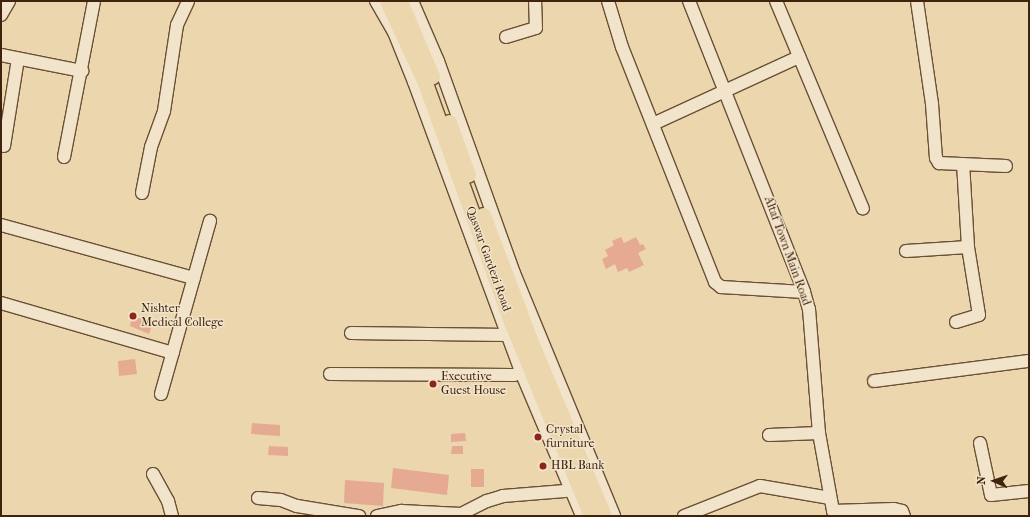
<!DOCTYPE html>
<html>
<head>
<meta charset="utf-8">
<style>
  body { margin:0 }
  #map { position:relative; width:1030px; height:517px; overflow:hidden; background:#ebd6ad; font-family:"IM FELL French Canon",serif }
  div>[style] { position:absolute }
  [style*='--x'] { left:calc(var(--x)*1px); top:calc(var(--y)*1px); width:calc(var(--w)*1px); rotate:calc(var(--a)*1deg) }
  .building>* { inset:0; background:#e6aa92 }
  .roads { filter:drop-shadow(1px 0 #6a5036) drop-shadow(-1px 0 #6a5036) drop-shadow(0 1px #6a5036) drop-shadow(0 -1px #6a5036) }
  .minor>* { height:12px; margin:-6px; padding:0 6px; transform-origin:6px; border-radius:6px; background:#f2e4ca }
  .major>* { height:15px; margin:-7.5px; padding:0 7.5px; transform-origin:7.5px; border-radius:7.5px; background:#ebd6ad }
  .dots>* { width:11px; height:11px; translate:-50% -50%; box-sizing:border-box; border:2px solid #f2e4ca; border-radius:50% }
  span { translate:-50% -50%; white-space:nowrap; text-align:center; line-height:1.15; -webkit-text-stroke:3px #f2e4ca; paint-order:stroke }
  .street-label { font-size:12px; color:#3f230e }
  .poi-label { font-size:12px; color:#3f230e }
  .left { translate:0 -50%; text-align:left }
  .frame { position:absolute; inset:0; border:2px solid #3f230e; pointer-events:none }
  .north { position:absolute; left:974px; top:461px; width:40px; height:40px; -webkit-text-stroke:3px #f2e4ca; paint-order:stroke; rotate:272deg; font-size:11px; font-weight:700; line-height:16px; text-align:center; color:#3f230e }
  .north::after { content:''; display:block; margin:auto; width:14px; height:18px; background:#3f230e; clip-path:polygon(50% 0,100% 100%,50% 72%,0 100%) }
</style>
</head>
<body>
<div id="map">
  <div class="building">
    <div style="clip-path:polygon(621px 237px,624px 243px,636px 237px,640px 245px,643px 244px,646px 249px,638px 253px,644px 265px,629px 272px,627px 268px,618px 272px,615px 264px,606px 269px,602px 259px,608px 256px,605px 250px,614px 245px,612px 241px)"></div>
    <div style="clip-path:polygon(132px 316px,153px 322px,149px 334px,130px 326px)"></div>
    <div style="clip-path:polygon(135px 359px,137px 374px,119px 376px,118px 361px)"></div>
    <div style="clip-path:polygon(252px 423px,280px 425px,280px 436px,251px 434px)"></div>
    <div style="clip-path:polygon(465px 433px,466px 441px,451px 442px,451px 434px)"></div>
    <div style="clip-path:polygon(269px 446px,288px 447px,288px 456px,268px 455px)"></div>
    <div style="clip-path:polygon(452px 446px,463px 446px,463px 454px,451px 454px)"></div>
    <div style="clip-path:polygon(393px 468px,449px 475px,447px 495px,391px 488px)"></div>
    <div style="clip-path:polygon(471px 469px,484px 469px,484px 487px,471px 487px)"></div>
    <div style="clip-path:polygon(345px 480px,384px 483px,383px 506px,344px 503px)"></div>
  </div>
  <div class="roads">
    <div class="minor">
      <div style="--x:376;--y:1;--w:36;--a:60"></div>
      <div style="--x:394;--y:32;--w:54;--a:68.2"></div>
      <div style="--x:414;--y:82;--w:309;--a:69.7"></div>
      <div style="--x:521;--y:372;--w:156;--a:67"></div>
      <div style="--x:412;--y:1;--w:65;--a:66.6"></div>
      <div style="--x:438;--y:61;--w:225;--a:70.3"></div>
      <div style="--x:514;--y:273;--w:263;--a:67.6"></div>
      <div style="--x:608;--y:1;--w:48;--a:73.1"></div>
      <div style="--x:622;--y:47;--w:253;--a:68.4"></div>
      <div style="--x:715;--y:282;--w:8;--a:40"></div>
      <div style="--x:721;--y:287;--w:83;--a:3.4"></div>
      <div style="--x:689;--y:1;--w:313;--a:68.4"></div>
      <div style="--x:804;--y:292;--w:18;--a:74"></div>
      <div style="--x:809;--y:309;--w:124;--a:85.4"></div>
      <div style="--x:819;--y:433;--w:79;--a:79.8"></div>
      <div style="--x:833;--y:511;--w:61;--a:-1.9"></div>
      <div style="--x:894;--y:509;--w:8;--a:14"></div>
      <div style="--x:902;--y:511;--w:5;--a:68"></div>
      <div style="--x:776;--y:1;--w:225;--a:67.3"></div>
      <div style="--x:917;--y:1;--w:104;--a:81.7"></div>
      <div style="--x:932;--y:104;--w:54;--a:85.8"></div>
      <div style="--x:936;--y:158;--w:6;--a:59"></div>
      <div style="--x:939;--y:163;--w:67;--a:2.6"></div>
      <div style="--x:1;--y:15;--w:16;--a:-60"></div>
      <div style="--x:506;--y:37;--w:31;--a:-17"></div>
      <div style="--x:536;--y:28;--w:27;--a:-92"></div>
      <div style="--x:1;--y:55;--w:83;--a:11.2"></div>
      <div style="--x:653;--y:124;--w:161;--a:-24.7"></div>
      <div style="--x:4;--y:146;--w:88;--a:-80.9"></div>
      <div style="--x:64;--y:157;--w:159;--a:-79.1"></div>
      <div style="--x:142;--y:193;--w:47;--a:-78.9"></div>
      <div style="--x:151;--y:147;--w:38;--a:-70"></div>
      <div style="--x:164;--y:111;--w:87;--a:-81.4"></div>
      <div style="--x:177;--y:25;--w:26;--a:-65"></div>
      <div style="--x:1;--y:225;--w:200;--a:15.4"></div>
      <div style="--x:906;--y:251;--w:62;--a:-3.7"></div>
      <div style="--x:1;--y:303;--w:179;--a:16.2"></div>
      <div style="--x:956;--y:322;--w:24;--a:-17"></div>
      <div style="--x:979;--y:315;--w:69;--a:-99.2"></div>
      <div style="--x:968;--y:247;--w:83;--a:-93.4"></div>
      <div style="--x:351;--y:333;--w:156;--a:0.7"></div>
      <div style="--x:330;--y:374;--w:184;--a:0.3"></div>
      <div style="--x:514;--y:375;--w:15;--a:-23"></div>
      <div style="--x:874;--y:381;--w:156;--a:-7.4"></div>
      <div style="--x:161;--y:394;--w:180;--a:-74.2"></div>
      <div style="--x:769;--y:435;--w:50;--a:-2.3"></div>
      <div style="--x:980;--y:443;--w:53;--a:78.1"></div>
      <div style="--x:991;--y:495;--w:38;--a:-6"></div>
      <div style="--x:153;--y:474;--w:31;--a:61"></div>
      <div style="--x:168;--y:501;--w:16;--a:75"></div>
      <div style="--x:258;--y:498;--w:23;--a:5"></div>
      <div style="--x:281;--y:500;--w:17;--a:21"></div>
      <div style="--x:297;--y:506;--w:63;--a:9.2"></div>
      <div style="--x:377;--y:516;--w:25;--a:-12"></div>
      <div style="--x:401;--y:511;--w:60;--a:2.9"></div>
      <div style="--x:461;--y:514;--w:29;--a:-27"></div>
      <div style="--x:487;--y:501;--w:17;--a:-17"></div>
      <div style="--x:503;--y:496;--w:62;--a:-4.6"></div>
      <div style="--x:565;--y:491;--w:8;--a:-23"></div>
      <div style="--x:684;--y:516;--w:82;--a:-21.5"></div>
      <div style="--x:760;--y:486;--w:71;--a:9.7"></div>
    </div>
    <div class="major">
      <div style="--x:387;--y:1;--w:87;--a:64.9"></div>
      <div style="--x:424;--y:80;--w:257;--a:70.2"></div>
      <div style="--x:511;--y:322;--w:210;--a:67.6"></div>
      <div style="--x:400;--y:1;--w:82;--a:66.9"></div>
      <div style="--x:449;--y:122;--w:56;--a:70.3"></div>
      <div style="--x:483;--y:215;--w:141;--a:69.3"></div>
      <div style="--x:533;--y:347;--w:183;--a:67.2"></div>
    </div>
  </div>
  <div class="dots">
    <div style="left:133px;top:316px;background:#8f2418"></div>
    <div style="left:433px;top:384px;background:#8f2418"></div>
    <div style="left:538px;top:437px;background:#8f2418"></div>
    <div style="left:543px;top:466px;background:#8f2418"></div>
  </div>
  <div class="street-label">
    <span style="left:787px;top:251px;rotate:70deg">Altaf Town Main Road</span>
    <span style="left:488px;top:259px;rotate:70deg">Qaswar Gardezi Road</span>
  </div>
  <div class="poi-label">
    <span class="left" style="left:141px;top:316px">Nishter<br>Medical College</span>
    <span class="left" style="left:441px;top:384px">Executive<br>Guest House</span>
    <span class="left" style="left:546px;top:437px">Crystal<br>furniture</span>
    <span class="left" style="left:551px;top:466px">HBL Bank</span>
  </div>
  <div class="frame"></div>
  <div class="north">N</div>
</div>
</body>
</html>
